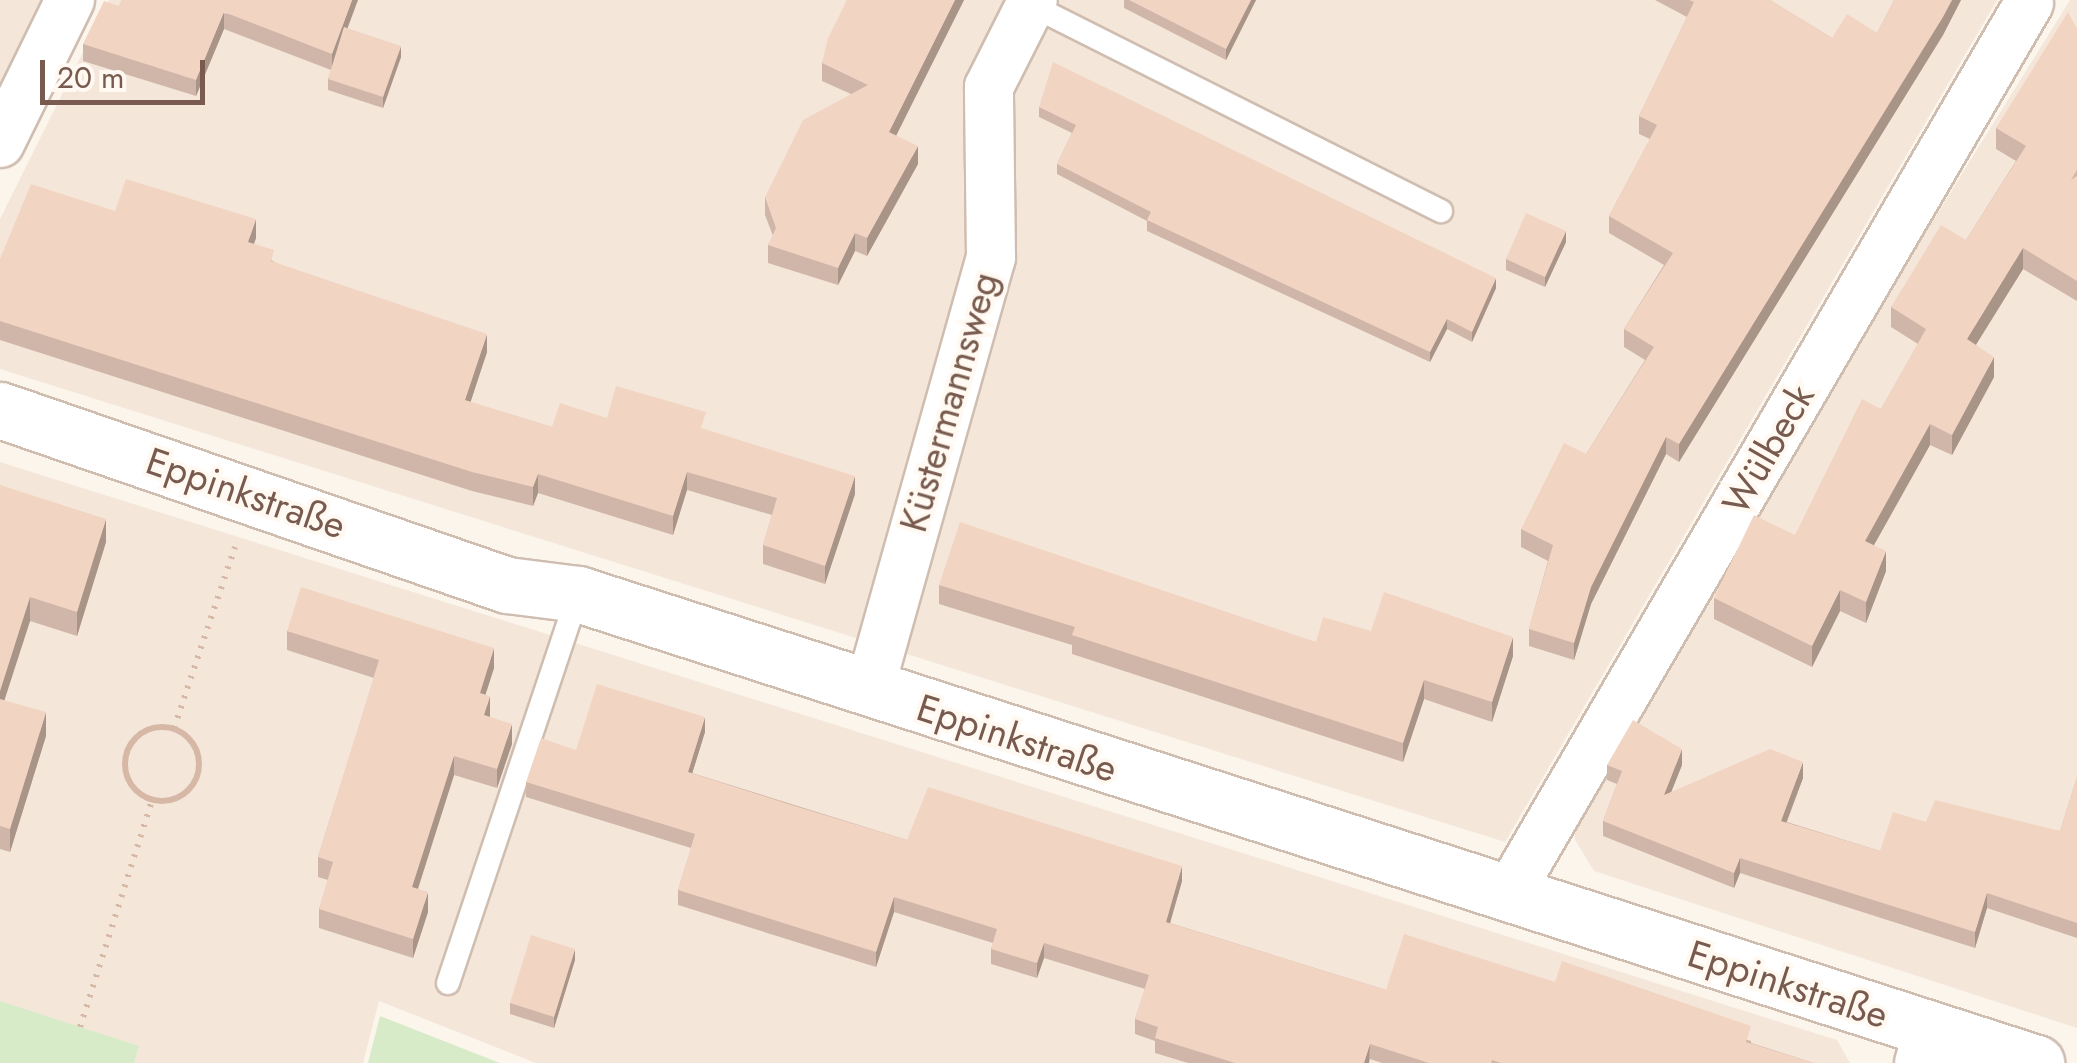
<!DOCTYPE html>
<html>
<head>
<meta charset="utf-8">
<style>
  body { margin:0 }
  #map { position:relative; width:2077px; height:1063px; overflow:hidden; background:#fcf5ec; font-family:Jost,sans-serif }
  div>[style] { position:absolute }
  [style*='--x'] { left:calc(var(--x)*1px); top:calc(var(--y)*1px); width:calc(var(--w)*1px); rotate:calc(var(--a)*1deg) }
  .residential>* { inset:0; background:#f4e7da }
  .green>* { inset:0; background:#d8ebc9 }
  .path>* { height:6px; margin-top:-3px; transform-origin:0; background:repeating-linear-gradient(90deg,#d7b7a6 0 2.5px,transparent 0 10.5px) }
  .path>.ring { margin:-3px; padding:0; box-sizing:content-box; background:none; border:6px solid #d7b7a6; border-radius:50% }
  .roads { filter:drop-shadow(2px 0 #cfbdb0) drop-shadow(-2px 0 #cfbdb0) drop-shadow(0 2px #cfbdb0) drop-shadow(0 -2px #cfbdb0) }
  .lane>* { height:22px; margin:-11px; padding:0 11px; transform-origin:11px; border-radius:11px; background:#fff }
  .street>* { height:48px; margin:-24px; padding:0 24px; transform-origin:24px; border-radius:24px; background:#fff }
  .secondary>* { height:55px; margin:-27.5px; padding:0 27.5px; transform-origin:27.5px; border-radius:27.5px; background:#fff }
  .wall>* { inset:0; background:#d0b6a8 }
  .shaded-wall>* { inset:0; background:#a99488 }
  .building>* { inset:0; background:#f2d4c3 }
  span { translate:-50% -50%; white-space:nowrap; text-align:center; line-height:1.15; -webkit-text-stroke:8px #fff9f2; paint-order:stroke }
  .street-label { font-size:38px; color:#785b4e }
  .scale { position:absolute; left:40px; top:60px; width:165px; height:45px; box-sizing:border-box; border:5px solid #785b4e; border-top:0; padding-left:12px; font-size:30px; line-height:35px; white-space:nowrap; color:#785b4e; -webkit-text-stroke:8px #fff9f2; paint-order:stroke }
</style>
</head>
<body>
<div id="map">
  <div class="residential">
    <div style="clip-path:polygon(0 0,43px 0,0 86px)"></div>
    <div style="clip-path:polygon(109px 0,1997px 0,1505px 842px,0 369px,0 219px)"></div>
    <div style="clip-path:polygon(2070px 0,2077px 0,2077px 1028px,1594px 871px,1575px 840px,1574px 798px)"></div>
    <div style="clip-path:polygon(0 462px,1837px 1040px,1850px 1063px,536px 1063px,379px 1001px,363px 1063px,0 1063px)"></div>
  </div>
  <div class="green">
    <div style="clip-path:polygon(0 1001px,139px 1046px,134px 1063px,0 1063px)"></div>
    <div style="clip-path:polygon(380px 1016px,500px 1063px,368px 1063px)"></div>
  </div>
  <div class="path">
    <div class="ring" style="left:125px;top:727px;width:68px;height:68px"></div>
    <div style="--x:174;--y:728;--w:191;--a:-71.4"></div>
    <div style="--x:80;--y:1027;--w:238;--a:-72.4"></div>
  </div>
  <div class="roads">
    <div class="lane">
      <div style="--x:1031;--y:5;--w:459;--a:26.7"></div>
      <div style="--x:448;--y:983;--w:410;--a:-71.5"></div>
    </div>
    <div class="street">
      <div style="--x:0;--y:143;--w:159;--a:-63.9"></div>
      <div style="--x:869;--y:691;--w:450;--a:-74.3"></div>
      <div style="--x:991;--y:258;--w:171;--a:-90.7"></div>
      <div style="--x:989;--y:87;--w:97;--a:-63.2"></div>
      <div style="--x:1508;--y:895;--w:1033;--a:-59.71"></div>
      <div style="--x:1919;--y:1063;--w:35;--a:-74"></div>
    </div>
    <div class="secondary">
      <div style="--x:0;--y:410;--w:536;--a:19.04"></div>
      <div style="--x:507;--y:585;--w:72;--a:7.2"></div>
      <div style="--x:578;--y:594;--w:1532;--a:17.83"></div>
    </div>
  </div>
  <div class="wall">
    <div style="clip-path:polygon(122px 0,348px 29px,401px 57px,383px 108px,328px 90px,328px 79px,331px 70px,224px 29px,196px 96px,83px 61px,83px 44px,119px 6px)"></div>
    <div style="clip-path:polygon(847px 0,964px 0,896px 135px,918px 164px,867px 256px,855px 251px,838px 285px,768px 263px,768px 245px,773px 236px,765px 215px,765px 197px,851px 94px,822px 81px,822px 63px)"></div>
    <div style="clip-path:polygon(1124px 0,1256px 0,1226px 60px,1124px 8px)"></div>
    <div style="clip-path:polygon(1655px 0,1770px 0,1832px 38px,1877px 33px,1894px 0,1961px 0,1943px 35px,1679px 462px,1666px 454px,1591px 604px,1574px 660px,1529px 646px,1529px 629px,1548px 561px,1521px 547px,1521px 529px,1586px 454px,1645px 360px,1624px 347px,1624px 329px,1664px 265px,1609px 233px,1609px 216px,1650px 139px,1639px 134px,1639px 116px,1687px 17px)"></div>
    <div style="clip-path:polygon(2077px 29px,2077px 301px,2023px 269px,1976px 345px,1994px 377px,1952px 455px,1930px 445px,1874px 545px,1886px 571px,1866px 623px,1840px 611px,1812px 667px,1714px 619px,1714px 598px,1795px 535px,1881px 409px,1918px 344px,1891px 327px,1891px 307px,1966px 240px,2016px 161px,1996px 149px,1996px 128px)"></div>
    <div style="clip-path:polygon(1039px 107px,1496px 288px,1472px 342px,1447px 329px,1430px 362px,1147px 231px,1147px 221px,1057px 174px,1057px 164px,1072px 133px,1039px 117px)"></div>
    <div style="clip-path:polygon(115px 211px,256px 238px,254px 244px,274px 262px,487px 352px,470px 402px,552px 427px,607px 418px,706px 430px,855px 494px,825px 584px,763px 564px,763px 545px,772px 515px,687px 490px,673px 535px,538px 493px,533px 506px,472px 491px,0 340px,0 259px)"></div>
    <div style="clip-path:polygon(1566px 242px,1545px 287px,1506px 270px,1506px 259px)"></div>
    <div style="clip-path:polygon(0 485px,106px 542px,77px 636px,30px 621px,4px 700px,46px 736px,10px 852px,0 849px)"></div>
    <div style="clip-path:polygon(939px 585px,1316px 642px,1371px 631px,1513px 656px,1492px 722px,1424px 699px,1403px 762px,1072px 654px,1072px 645px,939px 604px)"></div>
    <div style="clip-path:polygon(287px 631px,494px 668px,485px 695px,489px 717px,512px 744px,497px 788px,454px 775px,418px 889px,428px 912px,413px 958px,319px 928px,319px 909px,328px 880px,318px 877px,318px 857px,374px 678px,287px 650px)"></div>
    <div style="clip-path:polygon(705px 732px,692px 773px,907px 840px,1182px 881px,1170px 923px,1386px 990px,1555px 982px,1751px 1041px,1751px 1043px,1814px 1063px,1382px 1063px,1370px 1059px,1369px 1063px,1188px 1063px,1155px 1053px,1155px 1041px,1135px 1034px,1135px 1019px,1145px 989px,1044px 958px,1037px 978px,991px 964px,991px 949px,993px 943px,894px 912px,876px 967px,678px 905px,678px 890px,691px 848px,526px 797px,526px 782px,576px 750px)"></div>
    <div style="clip-path:polygon(1607px 765px,1682px 765px,1671px 792px,1803px 778px,1787px 822px,1880px 851px,1926px 822px,2060px 831px,2077px 777px,2077px 938px,1987px 908px,1975px 948px,1740px 873px,1734px 888px,1603px 836px,1603px 821px,1617px 784px,1607px 780px)"></div>
    <div style="clip-path:polygon(575px 960px,554px 1028px,510px 1014px,510px 1003px)"></div>
  </div>
  <div class="shaded-wall">
    <div style="clip-path:polygon(352px 0,358px 0,332px 70px,332px 54px)"></div>
    <div style="clip-path:polygon(955px 0,964px 0,889px 150px,889px 132px)"></div>
    <div style="clip-path:polygon(1251px 0,1256px 0,1226px 60px,1226px 49px)"></div>
    <div style="clip-path:polygon(1952px 0,1961px 0,1943px 35px,1679px 462px,1679px 444px)"></div>
    <div style="clip-path:polygon(224px 12px,224px 29px,196px 96px,196px 80px)"></div>
    <div style="clip-path:polygon(401px 46px,401px 57px,383px 108px,383px 97px)"></div>
    <div style="clip-path:polygon(918px 146px,918px 164px,867px 256px,867px 238px)"></div>
    <div style="clip-path:polygon(256px 219px,256px 238px,248px 260px,248px 242px)"></div>
    <div style="clip-path:polygon(1566px 231px,1566px 242px,1545px 287px,1545px 277px)"></div>
    <div style="clip-path:polygon(855px 233px,855px 251px,838px 285px,838px 268px)"></div>
    <div style="clip-path:polygon(2023px 248px,2023px 269px,1967px 359px,1967px 339px)"></div>
    <div style="clip-path:polygon(1496px 278px,1496px 288px,1472px 342px,1472px 332px)"></div>
    <div style="clip-path:polygon(1447px 319px,1447px 329px,1430px 362px,1430px 352px)"></div>
    <div style="clip-path:polygon(487px 334px,487px 352px,465px 419px,465px 400px)"></div>
    <div style="clip-path:polygon(1994px 357px,1994px 377px,1952px 455px,1952px 435px)"></div>
    <div style="clip-path:polygon(1930px 424px,1930px 445px,1865px 561px,1865px 541px)"></div>
    <div style="clip-path:polygon(1666px 437px,1666px 454px,1591px 604px,1574px 660px,1574px 643px,1591px 587px)"></div>
    <div style="clip-path:polygon(687px 472px,687px 490px,673px 535px,673px 516px)"></div>
    <div style="clip-path:polygon(538px 474px,538px 493px,533px 506px,533px 487px)"></div>
    <div style="clip-path:polygon(855px 476px,855px 494px,825px 584px,825px 566px)"></div>
    <div style="clip-path:polygon(106px 519px,106px 542px,77px 636px,77px 612px)"></div>
    <div style="clip-path:polygon(1886px 551px,1886px 571px,1866px 623px,1866px 602px)"></div>
    <div style="clip-path:polygon(1840px 590px,1840px 611px,1812px 667px,1812px 646px)"></div>
    <div style="clip-path:polygon(30px 597px,30px 621px,0 714px,0 691px)"></div>
    <div style="clip-path:polygon(1513px 637px,1513px 656px,1492px 722px,1492px 702px)"></div>
    <div style="clip-path:polygon(494px 648px,494px 668px,480px 712px,480px 693px)"></div>
    <div style="clip-path:polygon(1424px 680px,1424px 699px,1403px 762px,1403px 743px)"></div>
    <div style="clip-path:polygon(490px 696px,490px 716px,484px 734px,484px 715px)"></div>
    <div style="clip-path:polygon(46px 712px,46px 736px,10px 852px,10px 829px)"></div>
    <div style="clip-path:polygon(705px 717px,705px 732px,688px 787px,688px 772px)"></div>
    <div style="clip-path:polygon(512px 724px,512px 744px,497px 788px,497px 769px)"></div>
    <div style="clip-path:polygon(1682px 749px,1682px 765px,1664px 810px,1664px 795px)"></div>
    <div style="clip-path:polygon(454px 756px,454px 775px,412px 907px,412px 887px)"></div>
    <div style="clip-path:polygon(1803px 762px,1803px 778px,1781px 836px,1781px 821px)"></div>
    <div style="clip-path:polygon(1740px 858px,1740px 873px,1734px 888px,1734px 873px)"></div>
    <div style="clip-path:polygon(1182px 866px,1182px 881px,1166px 937px,1166px 922px)"></div>
    <div style="clip-path:polygon(428px 892px,428px 912px,413px 958px,413px 939px)"></div>
    <div style="clip-path:polygon(1987px 893px,1987px 908px,1975px 948px,1975px 932px)"></div>
    <div style="clip-path:polygon(894px 897px,894px 912px,876px 967px,876px 952px)"></div>
    <div style="clip-path:polygon(1044px 943px,1044px 958px,1037px 978px,1037px 963px)"></div>
    <div style="clip-path:polygon(575px 949px,575px 960px,554px 1028px,554px 1017px)"></div>
    <div style="clip-path:polygon(1370px 1044px,1369px 1063px,1364px 1063px)"></div>
  </div>
  <div class="building">
    <div style="clip-path:polygon(122px 0,352px 0,332px 54px,224px 12px,196px 80px,83px 44px,104px 1px,119px 6px)"></div>
    <div style="clip-path:polygon(847px 0,955px 0,889px 132px,918px 146px,867px 238px,855px 233px,838px 268px,768px 245px,776px 228px,765px 197px,803px 120px,868px 85px,822px 63px,828px 38px)"></div>
    <div style="clip-path:polygon(1129px 0,1251px 0,1226px 49px)"></div>
    <div style="clip-path:polygon(1689px 0,1770px 0,1832px 38px,1847px 14px,1877px 33px,1894px 0,1952px 0,1943px 17px,1679px 444px,1666px 437px,1591px 587px,1574px 643px,1529px 629px,1553px 545px,1521px 529px,1564px 443px,1586px 454px,1654px 347px,1624px 329px,1673px 253px,1609px 216px,1657px 125px,1639px 116px,1694px 2px)"></div>
    <div style="clip-path:polygon(2068px 12px,2077px 29px,2077px 170px,2071px 180px,2077px 176px,2077px 281px,2023px 248px,1967px 339px,1994px 357px,1952px 435px,1930px 424px,1865px 541px,1886px 551px,1866px 602px,1840px 590px,1812px 646px,1714px 598px,1754px 515px,1795px 535px,1862px 399px,1881px 409px,1926px 329px,1891px 307px,1941px 225px,1966px 240px,2026px 146px,1996px 128px)"></div>
    <div style="clip-path:polygon(344px 27px,401px 46px,383px 97px,328px 79px)"></div>
    <div style="clip-path:polygon(1053px 62px,1496px 278px,1472px 332px,1447px 319px,1430px 352px,1147px 220px,1151px 212px,1057px 164px,1076px 125px,1039px 107px)"></div>
    <div style="clip-path:polygon(126px 179px,256px 219px,248px 242px,274px 250px,271px 261px,487px 334px,465px 400px,552px 427px,560px 403px,607px 418px,616px 386px,706px 412px,701px 428px,855px 476px,825px 566px,763px 545px,777px 498px,687px 472px,673px 516px,538px 474px,533px 487px,472px 472px,0 321px,0 259px,31px 184px,115px 211px)"></div>
    <div style="clip-path:polygon(1526px 213px,1566px 231px,1545px 277px,1506px 259px)"></div>
    <div style="clip-path:polygon(0 485px,106px 519px,77px 612px,30px 597px,0 691px)"></div>
    <div style="clip-path:polygon(960px 522px,1316px 642px,1323px 617px,1371px 631px,1384px 592px,1513px 637px,1492px 702px,1424px 680px,1403px 743px,1072px 635px,1075px 627px,939px 585px)"></div>
    <div style="clip-path:polygon(301px 587px,494px 648px,480px 693px,490px 696px,484px 715px,512px 724px,497px 769px,454px 756px,412px 887px,428px 892px,413px 939px,319px 909px,333px 862px,318px 857px,379px 660px,287px 631px)"></div>
    <div style="clip-path:polygon(597px 684px,705px 717px,688px 772px,788px 804px,907px 840px,928px 787px,1182px 866px,1166px 922px,1386px 990px,1404px 934px,1555px 982px,1562px 961px,1751px 1026px,1746px 1042px,1814px 1063px,1501px 1063px,1492px 1060px,1491px 1063px,1429px 1063px,1370px 1044px,1364px 1063px,1235px 1063px,1155px 1038px,1158px 1027px,1135px 1019px,1149px 975px,1044px 943px,1037px 963px,991px 949px,997px 929px,894px 897px,876px 952px,678px 890px,695px 834px,526px 782px,541px 738px,576px 750px)"></div>
    <div style="clip-path:polygon(0 699px,46px 712px,10px 829px,0 826px)"></div>
    <div style="clip-path:polygon(1633px 720px,1682px 749px,1664px 795px,1770px 749px,1803px 762px,1781px 821px,1880px 851px,1893px 812px,1926px 822px,1935px 800px,2060px 831px,2077px 777px,2077px 923px,1987px 893px,1975px 932px,1740px 858px,1734px 873px,1603px 821px,1622px 771px,1607px 765px)"></div>
    <div style="clip-path:polygon(531px 935px,575px 949px,554px 1017px,510px 1003px)"></div>
  </div>
  <div class="street-label">
    <span style="left:949px;top:402px;rotate:-74deg">Küstermannsweg</span>
    <span style="left:1768px;top:449px;rotate:-60deg">Wülbeck</span>
    <span style="left:246px;top:493px;rotate:19deg">Eppinkstraße</span>
    <span style="left:1017px;top:738px;rotate:18deg">Eppinkstraße</span>
    <span style="left:1788px;top:984px;rotate:18deg">Eppinkstraße</span>
  </div>
  <div class="scale">20 m</div>
</div>
</body>
</html>
